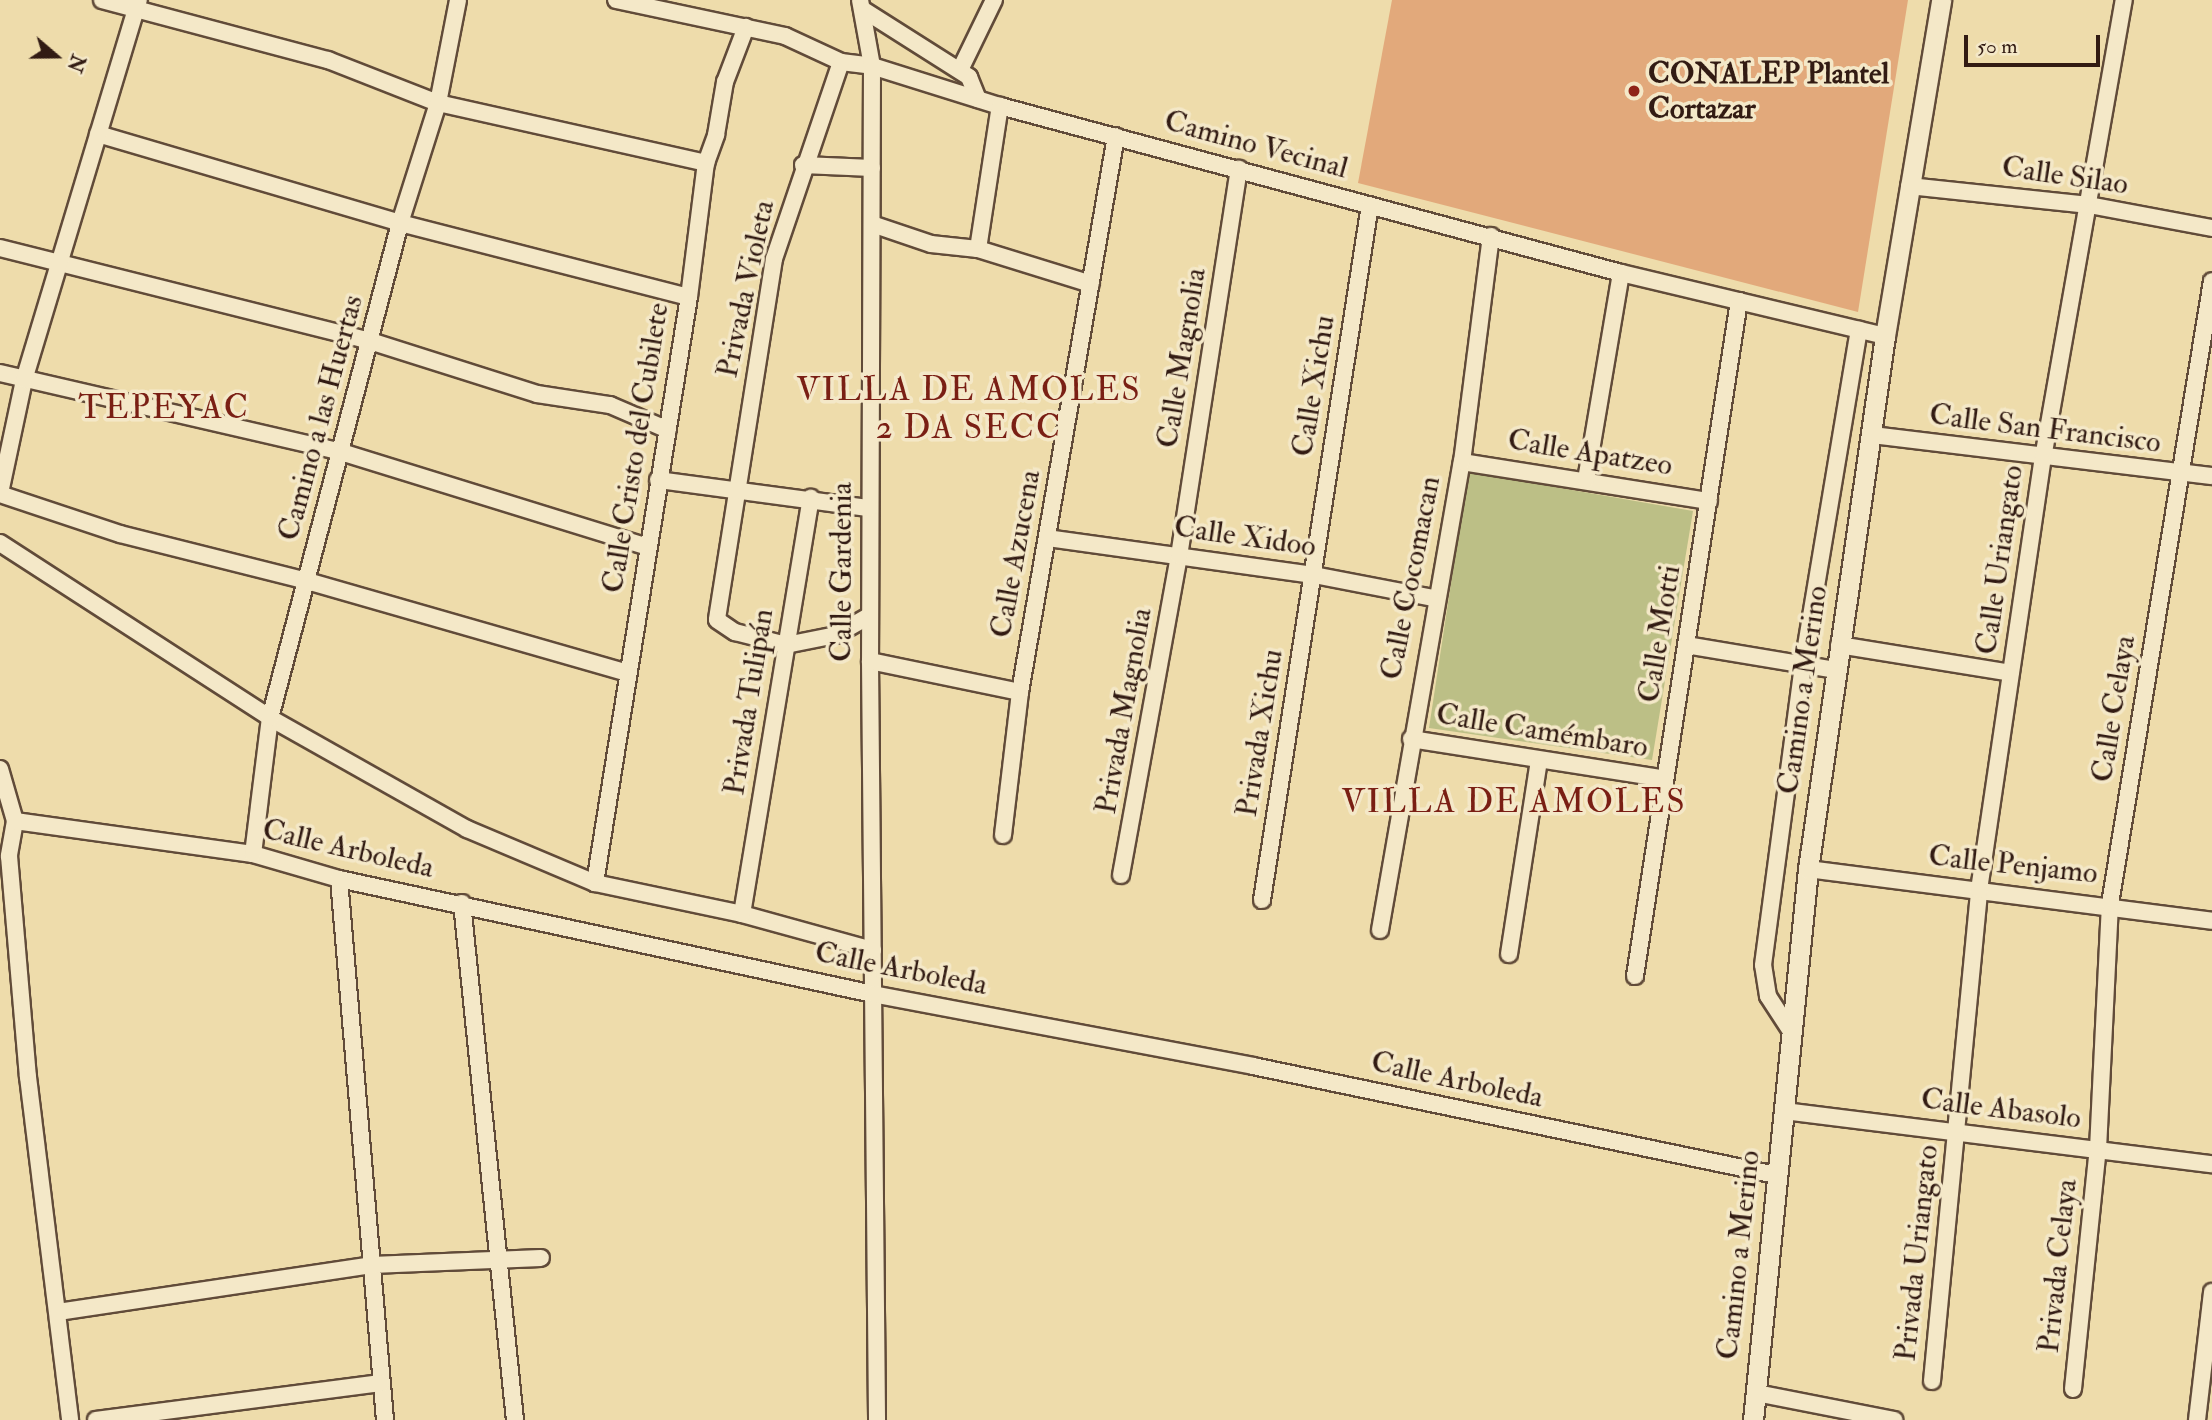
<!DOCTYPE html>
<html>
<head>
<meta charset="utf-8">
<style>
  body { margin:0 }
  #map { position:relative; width:2212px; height:1420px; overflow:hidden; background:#eedcab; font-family:"IM FELL Double Pica",serif }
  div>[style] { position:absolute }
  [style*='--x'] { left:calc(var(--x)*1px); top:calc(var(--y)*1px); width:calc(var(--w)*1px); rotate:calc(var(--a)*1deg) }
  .green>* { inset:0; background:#bcbf86 }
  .building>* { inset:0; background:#e2a97b }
  .roads { filter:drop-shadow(2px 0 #614b39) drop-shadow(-2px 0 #614b39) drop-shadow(0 2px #614b39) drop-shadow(0 -2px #614b39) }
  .minor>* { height:16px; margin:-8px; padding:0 8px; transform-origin:8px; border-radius:8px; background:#f4e8c8 }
  .tertiary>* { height:19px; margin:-9.5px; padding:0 9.5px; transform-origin:9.5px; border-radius:9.5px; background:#f4e8c8 }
  .dots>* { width:19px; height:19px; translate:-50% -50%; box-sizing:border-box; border:4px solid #f4e8c8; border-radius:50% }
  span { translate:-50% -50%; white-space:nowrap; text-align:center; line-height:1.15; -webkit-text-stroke:7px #f4e8c8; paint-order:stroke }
  .poi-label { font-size:30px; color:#321b13; font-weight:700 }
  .left { translate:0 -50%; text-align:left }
  .street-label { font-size:30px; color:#321b13 }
  .quarter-label { font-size:33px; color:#7a1f14; letter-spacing:2px }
  .north { position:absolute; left:21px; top:21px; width:70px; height:70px; -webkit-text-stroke:5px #f4e8c8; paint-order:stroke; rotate:110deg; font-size:19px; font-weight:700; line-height:28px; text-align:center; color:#321b13 }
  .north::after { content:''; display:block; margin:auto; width:24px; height:32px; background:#321b13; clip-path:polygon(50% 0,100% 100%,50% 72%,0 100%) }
  .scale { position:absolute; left:1964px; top:35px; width:136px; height:32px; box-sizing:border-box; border:4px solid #321b13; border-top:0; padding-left:9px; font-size:21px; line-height:24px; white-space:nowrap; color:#321b13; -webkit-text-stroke:5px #f4e8c8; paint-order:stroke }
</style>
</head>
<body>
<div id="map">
  <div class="green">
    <div style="clip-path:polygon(1468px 472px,1693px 511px,1652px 760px,1429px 728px)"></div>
  </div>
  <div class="building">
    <div style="clip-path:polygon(1392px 0,1908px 0,1858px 312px,1358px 183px)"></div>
  </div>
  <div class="roads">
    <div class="minor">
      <div style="--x:102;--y:0;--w:234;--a:14.9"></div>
      <div style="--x:328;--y:60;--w:118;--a:21.4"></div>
      <div style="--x:438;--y:103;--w:275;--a:12.6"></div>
      <div style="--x:616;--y:0;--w:173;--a:12"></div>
      <div style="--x:785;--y:36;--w:62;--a:24.9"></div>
      <div style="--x:841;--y:62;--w:31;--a:7"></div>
      <div style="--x:872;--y:66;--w:134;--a:17.4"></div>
      <div style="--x:1000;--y:106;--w:643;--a:15.05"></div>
      <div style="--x:1621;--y:273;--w:271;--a:13.4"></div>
      <div style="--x:860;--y:0;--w:67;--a:79.7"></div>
      <div style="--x:872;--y:66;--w:595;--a:90.19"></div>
      <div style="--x:870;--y:661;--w:759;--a:89.47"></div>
      <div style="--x:862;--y:9;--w:127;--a:32.4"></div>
      <div style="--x:969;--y:77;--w:24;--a:68"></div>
      <div style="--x:841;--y:62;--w:208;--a:108.8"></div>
      <div style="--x:774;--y:259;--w:365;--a:99"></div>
      <div style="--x:717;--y:620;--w:22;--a:34"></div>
      <div style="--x:735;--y:632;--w:53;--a:14.3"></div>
      <div style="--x:786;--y:645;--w:51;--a:-11.3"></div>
      <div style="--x:836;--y:635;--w:38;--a:-30"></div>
      <div style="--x:960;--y:70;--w:78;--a:-64.1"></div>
      <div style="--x:98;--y:134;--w:315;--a:16.4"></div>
      <div style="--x:400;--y:223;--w:298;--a:14.4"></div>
      <div style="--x:803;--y:165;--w:69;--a:2.5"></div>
      <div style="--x:1909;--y:186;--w:181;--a:6"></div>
      <div style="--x:2089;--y:205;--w:125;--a:10.6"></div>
      <div style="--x:872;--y:224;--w:62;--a:18.7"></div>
      <div style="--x:931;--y:244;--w:47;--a:6.1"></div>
      <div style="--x:978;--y:249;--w:118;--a:17.2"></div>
      <div style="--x:0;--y:248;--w:382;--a:14.1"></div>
      <div style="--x:370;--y:341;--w:175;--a:17.6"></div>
      <div style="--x:537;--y:394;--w:74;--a:8.6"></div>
      <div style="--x:610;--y:405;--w:63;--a:23.3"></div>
      <div style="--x:978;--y:249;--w:145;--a:-81.3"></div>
      <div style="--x:0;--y:373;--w:350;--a:13"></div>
      <div style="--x:341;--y:452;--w:321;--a:17.2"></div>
      <div style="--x:1872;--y:435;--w:342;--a:6.9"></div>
      <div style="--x:1462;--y:462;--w:250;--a:9"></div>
      <div style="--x:658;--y:480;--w:213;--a:7.6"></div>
      <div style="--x:1586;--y:480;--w:210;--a:-80.4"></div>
      <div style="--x:0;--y:493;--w:116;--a:-78"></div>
      <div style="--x:24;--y:380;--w:397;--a:-73.2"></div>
      <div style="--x:0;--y:494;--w:126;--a:18.4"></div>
      <div style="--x:120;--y:534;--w:193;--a:14.1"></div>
      <div style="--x:307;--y:581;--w:333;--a:16"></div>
      <div style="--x:1047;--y:538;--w:270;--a:7.9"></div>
      <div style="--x:1314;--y:575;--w:122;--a:10.9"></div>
      <div style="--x:0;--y:543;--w:322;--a:32.9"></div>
      <div style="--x:270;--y:718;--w:226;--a:29.4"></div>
      <div style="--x:467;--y:829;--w:139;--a:22.9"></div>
      <div style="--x:595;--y:883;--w:150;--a:11.9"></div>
      <div style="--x:742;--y:914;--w:136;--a:15.4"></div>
      <div style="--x:1686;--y:645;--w:151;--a:9.5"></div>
      <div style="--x:1839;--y:645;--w:174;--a:9.2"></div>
      <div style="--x:870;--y:661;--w:153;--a:11.7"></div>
      <div style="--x:1411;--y:739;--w:257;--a:8.9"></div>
      <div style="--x:0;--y:769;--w:54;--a:73.9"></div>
      <div style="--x:15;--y:821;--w:36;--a:100"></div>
      <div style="--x:9;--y:856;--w:222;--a:85.1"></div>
      <div style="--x:28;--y:1077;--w:346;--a:83"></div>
      <div style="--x:15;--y:821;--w:240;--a:7.9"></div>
      <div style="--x:253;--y:854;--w:90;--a:16.2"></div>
      <div style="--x:339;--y:879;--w:546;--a:12.15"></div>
      <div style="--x:873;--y:994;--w:387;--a:10.7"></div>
      <div style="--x:1253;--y:1066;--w:534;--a:11.77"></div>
      <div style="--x:1003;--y:835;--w:144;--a:-83.2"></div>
      <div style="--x:1020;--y:692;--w:564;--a:-80.2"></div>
      <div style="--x:253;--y:854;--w:137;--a:-82.9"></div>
      <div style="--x:270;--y:718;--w:512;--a:-75.28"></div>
      <div style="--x:400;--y:223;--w:126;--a:-72.4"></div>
      <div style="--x:438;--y:103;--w:105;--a:-79"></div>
      <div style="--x:1808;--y:869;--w:407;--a:7.3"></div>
      <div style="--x:1121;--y:875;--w:324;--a:-79.7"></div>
      <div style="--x:1179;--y:556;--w:392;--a:-81.2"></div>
      <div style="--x:339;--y:879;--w:543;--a:85.14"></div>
      <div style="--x:595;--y:883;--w:593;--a:-80.89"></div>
      <div style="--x:689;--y:297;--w:135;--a:-82.8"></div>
      <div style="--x:706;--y:163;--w:30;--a:-70"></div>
      <div style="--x:716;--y:135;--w:54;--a:-80.4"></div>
      <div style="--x:725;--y:82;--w:59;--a:-69.1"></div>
      <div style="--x:1262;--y:900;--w:703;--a:-81.17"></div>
      <div style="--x:462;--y:903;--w:520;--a:84.15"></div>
      <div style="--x:742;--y:914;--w:422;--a:-80.6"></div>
      <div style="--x:1380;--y:930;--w:475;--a:-80.1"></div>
      <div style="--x:1462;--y:462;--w:228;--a:-82.7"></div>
      <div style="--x:1509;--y:954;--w:195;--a:-81.2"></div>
      <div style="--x:1635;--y:976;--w:683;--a:-81.24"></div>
      <div style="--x:1792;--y:1033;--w:44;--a:-123"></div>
      <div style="--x:1768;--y:996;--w:31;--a:-99"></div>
      <div style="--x:1763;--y:965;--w:304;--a:-82.4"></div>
      <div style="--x:1803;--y:664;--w:339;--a:-80.5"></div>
      <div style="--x:1784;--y:1111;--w:431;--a:7.1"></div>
      <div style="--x:58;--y:1312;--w:317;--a:-8.5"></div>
      <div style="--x:372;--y:1265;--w:169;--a:-2.4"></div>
      <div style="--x:1932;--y:1381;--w:493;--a:-84.5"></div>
      <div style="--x:1979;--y:890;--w:437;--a:-81.6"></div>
      <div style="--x:2043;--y:458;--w:465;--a:-80"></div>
      <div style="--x:2073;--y:1389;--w:241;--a:-84.1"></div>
      <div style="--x:2098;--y:1149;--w:245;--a:-87.2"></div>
      <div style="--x:2110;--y:904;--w:631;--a:-80.7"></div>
      <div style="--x:1756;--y:1393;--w:141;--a:11.1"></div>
      <div style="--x:96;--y:1420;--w:287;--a:-7.4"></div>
      <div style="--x:2197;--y:1420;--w:129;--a:-83.3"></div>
    </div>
    <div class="tertiary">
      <div style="--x:1753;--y:1420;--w:554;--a:-84.3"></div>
      <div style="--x:1808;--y:869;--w:539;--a:-81.78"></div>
      <div style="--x:1885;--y:336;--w:341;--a:-80.5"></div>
    </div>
  </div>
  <div class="dots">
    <div style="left:1634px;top:91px;background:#8f2418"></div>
  </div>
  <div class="poi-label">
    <span class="left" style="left:1648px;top:91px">CONALEP Plantel<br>Cortazar</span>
  </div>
  <div class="street-label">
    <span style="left:1256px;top:145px;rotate:15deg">Camino Vecinal</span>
    <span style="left:2065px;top:176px;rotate:8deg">Calle Silao</span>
    <span style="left:746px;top:289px;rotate:-78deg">Privada Violeta</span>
    <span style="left:1182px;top:358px;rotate:-81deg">Calle Magnolia</span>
    <span style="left:1314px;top:386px;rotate:-81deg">Calle Xichu</span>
    <span style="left:321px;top:418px;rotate:-75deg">Camino a las Huertas</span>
    <span style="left:2045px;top:429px;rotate:7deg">Calle San Francisco</span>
    <span style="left:636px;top:448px;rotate:-81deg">Calle Cristo del Cubilete</span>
    <span style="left:1590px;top:453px;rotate:9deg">Calle Apatzeo</span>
    <span style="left:1245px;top:537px;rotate:8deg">Calle Xidoo</span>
    <span style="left:1016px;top:554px;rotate:-80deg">Calle Azucena</span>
    <span style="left:2000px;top:560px;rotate:-82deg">Calle Uriangato</span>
    <span style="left:842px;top:572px;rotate:-90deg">Calle Gardenia</span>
    <span style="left:1411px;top:578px;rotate:-79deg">Calle Cocomacan</span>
    <span style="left:1660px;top:634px;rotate:-81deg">Calle Motti</span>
    <span style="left:1803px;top:690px;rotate:-82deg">Camino a Merino</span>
    <span style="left:749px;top:702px;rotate:-81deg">Privada Tulipán</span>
    <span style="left:2114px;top:709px;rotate:-81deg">Calle Celaya</span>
    <span style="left:1124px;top:711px;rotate:-80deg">Privada Magnolia</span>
    <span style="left:1542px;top:731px;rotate:9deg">Calle Camémbaro</span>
    <span style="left:1260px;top:733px;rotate:-81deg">Privada Xichu</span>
    <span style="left:348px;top:849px;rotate:13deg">Calle Arboleda</span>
    <span style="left:2013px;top:865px;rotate:6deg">Calle Penjamo</span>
    <span style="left:901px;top:969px;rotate:11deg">Calle Arboleda</span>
    <span style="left:1457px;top:1080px;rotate:12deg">Calle Arboleda</span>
    <span style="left:2001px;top:1109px;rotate:7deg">Calle Abasolo</span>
    <span style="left:1917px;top:1253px;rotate:-84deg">Privada Uriangato</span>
    <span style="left:1739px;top:1255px;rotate:-84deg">Camino a Merino</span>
    <span style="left:2058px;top:1266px;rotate:-84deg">Privada Celaya</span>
  </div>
  <div class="quarter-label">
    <span style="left:969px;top:409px">VILLA DE AMOLES<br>2 DA SECC</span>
    <span style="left:164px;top:408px">TEPEYAC</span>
    <span style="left:1514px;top:802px">VILLA DE AMOLES</span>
  </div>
  <div class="north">N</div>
  <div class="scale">50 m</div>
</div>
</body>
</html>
